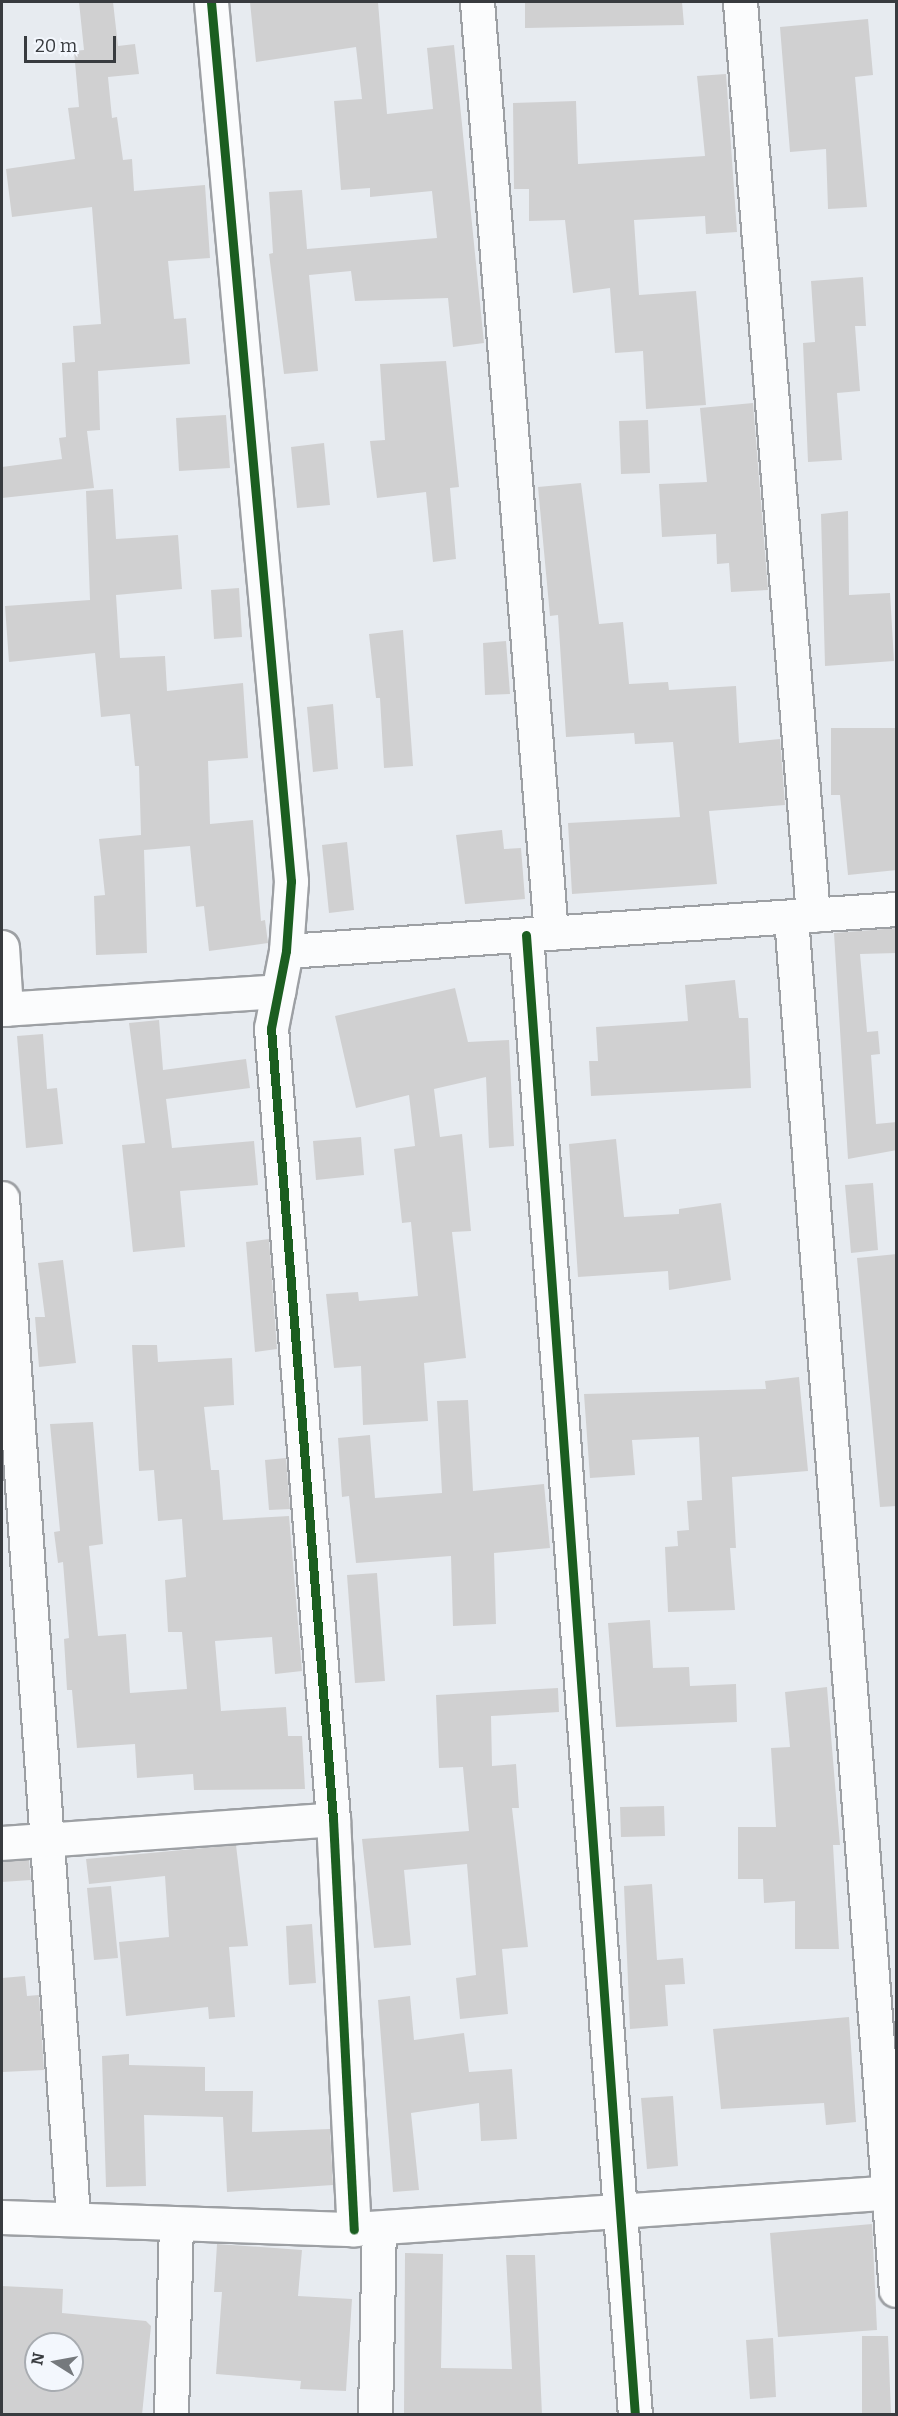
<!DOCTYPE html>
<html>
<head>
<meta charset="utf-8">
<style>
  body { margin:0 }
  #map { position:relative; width:898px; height:2416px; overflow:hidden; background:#e7ebf0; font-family:Bitter,serif }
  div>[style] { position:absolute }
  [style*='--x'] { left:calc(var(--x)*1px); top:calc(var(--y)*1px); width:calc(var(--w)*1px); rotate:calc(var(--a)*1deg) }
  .building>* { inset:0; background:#d0d0d1 }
  .roads { filter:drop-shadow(2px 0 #9da0a4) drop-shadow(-2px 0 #9da0a4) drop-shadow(0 2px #9da0a4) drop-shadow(0 -2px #9da0a4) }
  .minor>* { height:33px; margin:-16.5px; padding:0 16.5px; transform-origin:16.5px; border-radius:16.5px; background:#fbfcfd }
  .cycleway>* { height:9px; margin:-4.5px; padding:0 4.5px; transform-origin:4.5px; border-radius:4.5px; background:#1b5e20 }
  span { translate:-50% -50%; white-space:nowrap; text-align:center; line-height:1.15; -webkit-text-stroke:5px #f3f7fd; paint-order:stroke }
  .frame { position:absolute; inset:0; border:3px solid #383b3f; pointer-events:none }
  .north { position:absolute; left:24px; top:2332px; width:60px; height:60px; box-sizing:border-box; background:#f3f7fd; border:2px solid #a8acb1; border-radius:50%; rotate:281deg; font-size:16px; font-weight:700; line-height:24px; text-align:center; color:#383b3f }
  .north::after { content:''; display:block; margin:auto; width:21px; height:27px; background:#75797d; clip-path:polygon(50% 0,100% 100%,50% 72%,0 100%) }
  .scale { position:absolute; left:24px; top:36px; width:92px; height:27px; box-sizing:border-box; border:3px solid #383b3f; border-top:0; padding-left:8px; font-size:18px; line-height:21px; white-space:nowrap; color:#383b3f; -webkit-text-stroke:4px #f3f7fd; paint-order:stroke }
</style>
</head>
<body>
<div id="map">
  <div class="building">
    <div style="clip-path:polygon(79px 2px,113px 2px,118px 46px,135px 44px,139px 74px,108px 77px,112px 118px,117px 117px,123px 160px,132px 159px,134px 191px,205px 185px,210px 258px,168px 261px,174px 319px,186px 318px,190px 364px,98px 371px,100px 430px,87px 431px,94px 488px,2px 498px,2px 467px,62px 459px,59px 438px,66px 437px,62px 363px,75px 362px,73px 326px,101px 324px,92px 207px,12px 217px,6px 169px,75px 159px,68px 108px,79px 107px,74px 51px,84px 50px)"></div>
    <div style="clip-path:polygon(250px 2px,378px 2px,387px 114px,433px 109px,427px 48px,454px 45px,484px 343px,453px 347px,448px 298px,355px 301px,351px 271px,309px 275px,318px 371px,284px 374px,269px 254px,273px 253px,269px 192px,302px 190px,307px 249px,437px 238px,432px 191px,370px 197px,370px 188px,341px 190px,334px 101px,362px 99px,356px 47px,256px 62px)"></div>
    <div style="clip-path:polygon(525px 2px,682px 2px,684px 25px,525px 28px)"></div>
    <div style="clip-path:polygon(868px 19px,873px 75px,855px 77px,867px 207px,828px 209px,826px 149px,790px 152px,780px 27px)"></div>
    <div style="clip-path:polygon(726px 74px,737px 232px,706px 234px,705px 216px,634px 220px,639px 295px,696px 291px,706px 405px,646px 409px,643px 351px,615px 353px,610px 288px,573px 293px,565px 220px,529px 221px,529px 189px,514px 189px,513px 103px,576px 101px,578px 164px,705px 156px,697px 76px)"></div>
    <div style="clip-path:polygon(863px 277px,866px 326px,855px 326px,860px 391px,837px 393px,842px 460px,808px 462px,803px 343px,815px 342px,811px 281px)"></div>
    <div style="clip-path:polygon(446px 361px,459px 487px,450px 488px,456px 559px,433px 562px,426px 492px,377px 498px,370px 441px,385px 440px,380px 364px)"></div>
    <div style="clip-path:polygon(753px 403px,768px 590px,731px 592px,729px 563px,717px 564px,716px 534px,662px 537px,659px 484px,707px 482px,700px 408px)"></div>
    <div style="clip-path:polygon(226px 415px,230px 468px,179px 471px,176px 418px)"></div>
    <div style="clip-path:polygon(648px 420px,650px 473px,621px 474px,619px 421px)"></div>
    <div style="clip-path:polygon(324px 443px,330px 505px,297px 508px,291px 447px)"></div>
    <div style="clip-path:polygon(581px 483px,599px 624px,623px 622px,629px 684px,668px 682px,669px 690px,736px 686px,739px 743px,780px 739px,785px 805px,709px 811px,717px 884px,572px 894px,568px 823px,680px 817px,673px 742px,635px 744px,634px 733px,566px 737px,558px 615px,550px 616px,538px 487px)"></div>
    <div style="clip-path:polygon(113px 489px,116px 539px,178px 535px,182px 589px,116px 595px,120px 658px,165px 656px,167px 691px,243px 683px,248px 758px,208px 761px,210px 824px,253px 820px,261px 921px,265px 920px,268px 943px,209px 951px,204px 906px,196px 907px,190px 846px,144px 850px,147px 953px,96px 955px,94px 896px,105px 895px,99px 839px,141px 835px,139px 766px,135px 766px,130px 714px,101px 717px,95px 653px,9px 662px,5px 606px,90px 600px,86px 491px)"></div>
    <div style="clip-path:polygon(848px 511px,849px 595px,890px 593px,894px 661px,825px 666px,821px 514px)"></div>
    <div style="clip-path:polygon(239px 588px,242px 637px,214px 639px,211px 590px)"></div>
    <div style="clip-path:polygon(403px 630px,413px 766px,384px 768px,380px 698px,376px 698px,369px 634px)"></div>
    <div style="clip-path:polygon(506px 641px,510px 694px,485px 695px,483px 643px)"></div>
    <div style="clip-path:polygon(333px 704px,338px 769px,313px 772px,307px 707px)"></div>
    <div style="clip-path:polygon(831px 728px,897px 728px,897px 870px,848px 875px,840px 795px,831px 795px)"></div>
    <div style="clip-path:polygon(502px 830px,504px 849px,521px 848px,525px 899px,465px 904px,456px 835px)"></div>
    <div style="clip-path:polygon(347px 842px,354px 910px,329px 913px,322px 845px)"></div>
    <div style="clip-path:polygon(897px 928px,897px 953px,860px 954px,867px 1032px,878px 1031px,880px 1054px,871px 1055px,876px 1124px,897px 1122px,897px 1150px,848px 1159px,834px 933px)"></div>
    <div style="clip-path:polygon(735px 980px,739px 1018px,748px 1018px,751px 1088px,591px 1096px,589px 1061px,598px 1061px,596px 1027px,688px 1021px,685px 985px)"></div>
    <div style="clip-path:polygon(455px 988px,468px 1042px,509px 1040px,514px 1146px,489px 1148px,486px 1077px,434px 1089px,440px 1137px,462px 1134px,471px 1231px,452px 1232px,466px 1358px,424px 1363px,428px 1421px,363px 1425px,361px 1366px,334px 1368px,326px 1294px,358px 1292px,359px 1301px,418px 1296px,411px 1222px,402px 1223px,394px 1149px,415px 1146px,409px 1095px,356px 1108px,335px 1016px)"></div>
    <div style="clip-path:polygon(159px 1020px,163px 1070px,246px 1059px,250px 1088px,166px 1099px,172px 1148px,254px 1141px,258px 1185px,180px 1191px,185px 1247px,133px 1252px,122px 1145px,145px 1143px,129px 1023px)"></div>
    <div style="clip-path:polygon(43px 1034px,47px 1089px,57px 1088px,63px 1144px,26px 1148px,17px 1036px)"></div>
    <div style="clip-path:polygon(361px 1137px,364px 1175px,316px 1180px,313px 1141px)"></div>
    <div style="clip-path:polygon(616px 1139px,624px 1217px,679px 1214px,679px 1209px,721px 1203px,731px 1280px,669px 1290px,668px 1271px,578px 1277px,569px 1144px)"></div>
    <div style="clip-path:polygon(873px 1183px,878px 1250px,851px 1253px,845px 1185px)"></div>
    <div style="clip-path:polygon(269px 1239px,277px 1349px,255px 1352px,246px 1242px)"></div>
    <div style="clip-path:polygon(897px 1254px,897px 1506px,880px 1507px,857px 1258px)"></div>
    <div style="clip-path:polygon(63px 1260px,76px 1363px,39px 1367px,35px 1317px,45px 1317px,38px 1263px)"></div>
    <div style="clip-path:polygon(132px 1345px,157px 1345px,158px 1362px,232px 1358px,234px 1405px,204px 1407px,211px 1470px,219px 1470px,223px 1520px,289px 1516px,302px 1671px,275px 1674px,272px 1637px,215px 1641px,221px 1711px,286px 1707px,288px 1736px,302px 1736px,305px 1789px,194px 1790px,193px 1774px,137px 1778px,135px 1744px,77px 1748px,72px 1690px,67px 1690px,64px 1639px,69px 1638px,63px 1562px,58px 1563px,54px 1532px,60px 1531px,50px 1424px,93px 1422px,103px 1544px,89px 1546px,98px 1636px,126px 1634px,130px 1693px,187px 1689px,182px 1632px,168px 1632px,165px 1580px,186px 1577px,182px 1519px,158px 1521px,154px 1470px,139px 1471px)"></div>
    <div style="clip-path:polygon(799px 1377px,808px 1471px,732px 1477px,736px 1548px,730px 1548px,735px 1610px,668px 1612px,665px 1547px,678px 1546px,677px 1531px,689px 1530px,687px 1501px,702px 1500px,699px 1437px,632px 1440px,635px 1475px,590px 1478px,584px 1394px,766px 1389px,765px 1381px)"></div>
    <div style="clip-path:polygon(468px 1400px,473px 1491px,544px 1484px,550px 1548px,494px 1553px,496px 1624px,453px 1626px,451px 1556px,356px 1563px,349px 1496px,342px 1497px,338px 1438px,370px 1435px,375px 1498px,442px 1493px,437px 1401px)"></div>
    <div style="clip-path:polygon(286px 1458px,290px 1509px,269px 1510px,265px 1460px)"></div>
    <div style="clip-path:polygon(377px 1573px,385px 1681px,355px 1683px,347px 1575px)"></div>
    <div style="clip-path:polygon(650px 1620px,653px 1668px,689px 1667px,690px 1686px,736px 1684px,737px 1722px,616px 1727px,608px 1623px)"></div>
    <div style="clip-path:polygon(827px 1687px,840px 1845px,833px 1845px,839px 1949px,795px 1949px,795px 1901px,764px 1903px,763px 1879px,738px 1879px,738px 1827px,776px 1827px,771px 1748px,790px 1747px,785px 1692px)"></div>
    <div style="clip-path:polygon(558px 1688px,559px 1712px,491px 1716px,492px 1766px,516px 1764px,519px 1808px,512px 1808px,528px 1947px,502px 1949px,508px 2014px,460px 2019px,456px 1978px,476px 1975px,467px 1864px,404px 1870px,411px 1945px,374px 1948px,362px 1839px,469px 1831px,463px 1767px,439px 1768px,436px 1695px)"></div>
    <div style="clip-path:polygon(664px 1806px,665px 1836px,621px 1837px,620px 1807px)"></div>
    <div style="clip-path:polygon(236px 1845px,248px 1946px,229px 1947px,235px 2017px,209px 2019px,208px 2007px,126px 2016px,119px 1942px,169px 1937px,165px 1876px,89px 1884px,86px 1859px)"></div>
    <div style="clip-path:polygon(29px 1860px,31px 1880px,2px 1882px,2px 1861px)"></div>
    <div style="clip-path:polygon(652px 1884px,657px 1960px,683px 1958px,685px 1984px,665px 1985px,668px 2026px,630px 2029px,624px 1886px)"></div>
    <div style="clip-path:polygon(111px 1886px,118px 1958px,94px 1960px,87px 1888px)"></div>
    <div style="clip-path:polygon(312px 1924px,316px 1983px,289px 1985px,286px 1926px)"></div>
    <div style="clip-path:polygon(25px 1976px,27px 1996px,39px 1995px,44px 2070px,3px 2072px,2px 1978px)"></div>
    <div style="clip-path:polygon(410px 1996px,414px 2040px,464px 2033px,469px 2072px,512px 2069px,517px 2139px,481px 2141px,479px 2103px,411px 2113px,419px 2190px,393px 2192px,378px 2000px)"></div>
    <div style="clip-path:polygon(849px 2017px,856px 2122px,826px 2125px,824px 2103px,721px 2109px,713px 2029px)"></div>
    <div style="clip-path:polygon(129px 2054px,129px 2065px,205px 2067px,205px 2091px,253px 2091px,252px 2132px,330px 2129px,333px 2185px,227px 2192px,223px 2117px,144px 2115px,146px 2186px,106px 2187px,102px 2056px)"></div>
    <div style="clip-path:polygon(673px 2096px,678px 2166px,647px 2169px,641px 2098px)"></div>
    <div style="clip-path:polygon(872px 2224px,877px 2330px,778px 2337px,770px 2233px)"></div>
    <div style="clip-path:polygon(217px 2244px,302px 2250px,298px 2296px,352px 2299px,346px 2391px,300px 2389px,301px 2381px,216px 2374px,222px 2292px,214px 2292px)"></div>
    <div style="clip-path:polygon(405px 2253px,443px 2254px,441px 2368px,512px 2369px,506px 2255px,535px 2255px,542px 2415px,404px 2415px)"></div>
    <div style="clip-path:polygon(evenodd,2px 2286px,63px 2289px,62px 2313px,146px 2321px,151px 2326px,142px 2415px,2px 2415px,2px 2286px,36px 2344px,72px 2344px,72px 2380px,36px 2380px,36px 2344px)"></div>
    <div style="clip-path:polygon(862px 2336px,888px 2336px,891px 2415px,862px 2415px)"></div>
    <div style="clip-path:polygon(773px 2338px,776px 2397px,750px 2399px,746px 2340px)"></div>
  </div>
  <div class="roads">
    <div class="minor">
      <div style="--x:211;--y:2;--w:883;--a:84.8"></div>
      <div style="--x:291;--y:881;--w:70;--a:94.1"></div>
      <div style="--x:286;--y:951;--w:78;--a:101"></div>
      <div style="--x:271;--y:1028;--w:793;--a:85.52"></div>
      <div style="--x:333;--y:1819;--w:411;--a:87.1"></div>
      <div style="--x:477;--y:2;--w:934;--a:85.46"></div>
      <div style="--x:740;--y:2;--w:916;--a:85.43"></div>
      <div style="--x:791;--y:917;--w:1377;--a:85.63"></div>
      <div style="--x:526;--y:935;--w:1483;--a:85.79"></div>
      <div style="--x:2;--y:947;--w:62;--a:86.3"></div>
      <div style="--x:286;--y:951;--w:611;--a:-3.94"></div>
      <div style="--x:2;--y:1009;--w:277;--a:-3.7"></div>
      <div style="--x:2;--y:1198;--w:1021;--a:86.01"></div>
      <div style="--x:2;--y:1843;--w:332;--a:-4.1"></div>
      <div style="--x:2;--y:2217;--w:352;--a:2"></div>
      <div style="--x:354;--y:2229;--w:543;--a:-3.91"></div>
      <div style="--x:171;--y:2414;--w:190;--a:-88.5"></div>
      <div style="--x:375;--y:2414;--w:186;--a:-88.8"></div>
    </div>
  </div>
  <div class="cycleway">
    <div style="--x:211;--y:2;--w:883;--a:84.8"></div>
    <div style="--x:291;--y:881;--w:70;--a:94.1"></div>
    <div style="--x:286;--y:951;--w:78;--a:101"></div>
    <div style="--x:271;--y:1028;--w:793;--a:85.52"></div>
    <div style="--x:333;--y:1819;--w:411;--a:87.1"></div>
    <div style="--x:526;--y:935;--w:1483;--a:85.79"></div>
  </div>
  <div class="frame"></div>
  <div class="north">N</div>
  <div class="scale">20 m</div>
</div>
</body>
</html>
